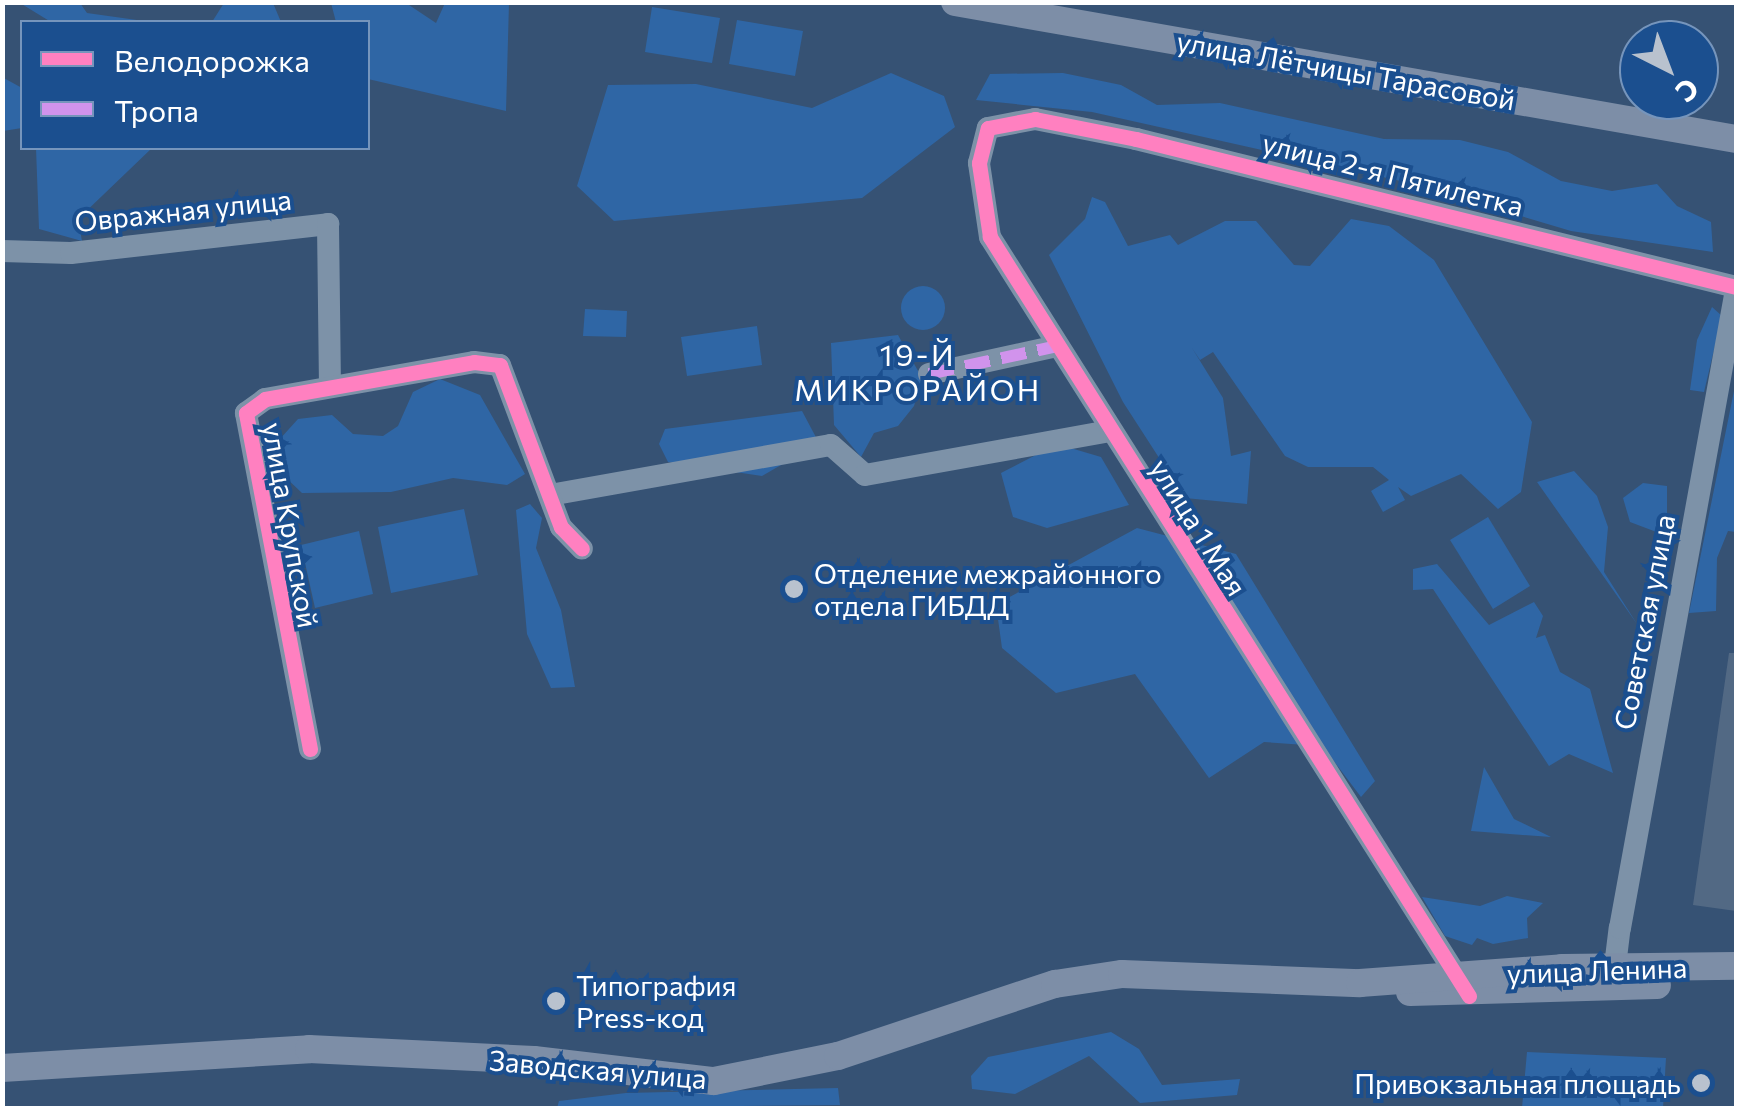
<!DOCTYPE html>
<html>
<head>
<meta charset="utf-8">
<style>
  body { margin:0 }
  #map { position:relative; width:1739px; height:1111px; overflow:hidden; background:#365274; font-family:Commissioner,sans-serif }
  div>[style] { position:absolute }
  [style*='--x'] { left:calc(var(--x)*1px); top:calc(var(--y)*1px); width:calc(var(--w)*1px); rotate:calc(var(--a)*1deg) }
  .green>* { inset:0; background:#2f66a5 }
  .round { border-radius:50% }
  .building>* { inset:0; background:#526984 }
  .minor>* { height:22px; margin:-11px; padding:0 11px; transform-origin:11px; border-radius:11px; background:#7d92a8 }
  .major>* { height:28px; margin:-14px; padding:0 14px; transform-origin:14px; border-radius:14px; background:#7d8ea7 }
  .quiet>* { height:12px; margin-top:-6px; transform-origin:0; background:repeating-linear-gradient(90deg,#d193ec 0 25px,transparent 0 37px) }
  .cycleway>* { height:15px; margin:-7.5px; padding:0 7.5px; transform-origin:7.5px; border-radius:7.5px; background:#ff80c0 }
  .dots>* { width:28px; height:28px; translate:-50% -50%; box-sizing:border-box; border:5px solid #1b4f8f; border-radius:50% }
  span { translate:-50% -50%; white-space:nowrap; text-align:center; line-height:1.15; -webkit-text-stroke:8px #1b4f8f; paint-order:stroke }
  .street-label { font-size:28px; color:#fff }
  .poi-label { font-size:28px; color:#fff }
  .left { translate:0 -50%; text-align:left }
  .right { translate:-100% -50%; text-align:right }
  .neighbourhood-label { font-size:30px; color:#fff; letter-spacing:2.5px }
  .frame { position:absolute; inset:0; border:5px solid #fff; pointer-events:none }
  .legend { position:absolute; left:20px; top:20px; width:350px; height:130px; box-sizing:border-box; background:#1b4f8f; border:2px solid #7695bc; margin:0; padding:12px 18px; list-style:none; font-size:30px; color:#fff }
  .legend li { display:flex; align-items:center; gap:20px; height:50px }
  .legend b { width:50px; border:2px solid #7695bc }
  .north { position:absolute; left:1619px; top:20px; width:100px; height:100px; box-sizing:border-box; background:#1b4f8f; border:2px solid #7695bc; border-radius:50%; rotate:138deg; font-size:28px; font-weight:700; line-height:40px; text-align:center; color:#fff }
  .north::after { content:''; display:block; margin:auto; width:35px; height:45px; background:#b9c2ce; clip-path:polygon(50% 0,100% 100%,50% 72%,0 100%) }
</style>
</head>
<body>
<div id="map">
  <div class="green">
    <div style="clip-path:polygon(20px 3px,80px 3px,87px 13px,151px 22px,51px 22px)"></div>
    <div style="clip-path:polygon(224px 3px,273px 3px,281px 22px,212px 22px)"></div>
    <div style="clip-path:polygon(331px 3px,406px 3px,436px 23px,445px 3px,509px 3px,506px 111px,368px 79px,368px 22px,336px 22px)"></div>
    <div style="clip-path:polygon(652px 7px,720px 18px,712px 63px,645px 52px)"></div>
    <div style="clip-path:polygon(737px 20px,803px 31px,795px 76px,729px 64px)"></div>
    <div style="clip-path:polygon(891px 73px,944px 96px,955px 127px,862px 198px,614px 221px,577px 186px,608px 85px,696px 84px,812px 108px)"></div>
    <div style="clip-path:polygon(1063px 73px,1121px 85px,1157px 105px,1220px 103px,1384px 139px,1460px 140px,1508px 152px,1561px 181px,1612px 191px,1657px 184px,1677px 206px,1711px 222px,1713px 252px,1571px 231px,1414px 184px,1092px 112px,976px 100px,990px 74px)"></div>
    <div style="clip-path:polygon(2px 77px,22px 88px,22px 128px,3px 131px)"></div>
    <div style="clip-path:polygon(36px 148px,152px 148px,78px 219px,82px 241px,39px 229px)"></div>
    <div style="clip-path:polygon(1092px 197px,1105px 202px,1128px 246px,1170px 235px,1178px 245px,1225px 221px,1256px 221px,1294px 265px,1310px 266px,1351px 219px,1389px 226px,1434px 260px,1532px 422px,1521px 492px,1498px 509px,1461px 474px,1411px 496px,1398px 487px,1405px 500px,1383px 512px,1371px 491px,1389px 480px,1373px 467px,1308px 467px,1285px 456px,1213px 352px,1200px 360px,1192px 348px,1223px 398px,1231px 456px,1251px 451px,1247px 504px,1185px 498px,1123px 402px,1049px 255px,1085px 219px)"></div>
    <div class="round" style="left:901px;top:286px;width:44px;height:44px"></div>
    <div style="clip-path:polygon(1712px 307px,1722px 316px,1704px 392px,1690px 390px,1697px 340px)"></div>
    <div style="clip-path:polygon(585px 309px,627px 311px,626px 337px,583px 336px)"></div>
    <div style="clip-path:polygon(757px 326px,762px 365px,687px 376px,681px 337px)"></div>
    <div style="clip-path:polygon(898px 335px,922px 378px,914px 406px,898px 426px,874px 433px,861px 457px,834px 425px,831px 343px)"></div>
    <div style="clip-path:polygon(440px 379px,480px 395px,525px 474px,507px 485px,453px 478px,391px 492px,302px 493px,282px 474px,279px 440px,298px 419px,332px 415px,353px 434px,383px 436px,398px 426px,413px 392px)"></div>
    <div style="clip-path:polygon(1736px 381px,1736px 532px,1728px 531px,1717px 558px,1716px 611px,1689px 613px)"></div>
    <div style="clip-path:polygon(802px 411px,819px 443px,762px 476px,668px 462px,659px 444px,665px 429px)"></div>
    <div style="clip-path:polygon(1057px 444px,1101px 457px,1129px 505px,1047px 528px,1013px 517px,1001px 473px)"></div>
    <div style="clip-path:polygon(1574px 471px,1597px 496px,1608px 527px,1604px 572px,1637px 624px,1537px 482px)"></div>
    <div style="clip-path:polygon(1643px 483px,1667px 486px,1667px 536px,1630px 522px,1623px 498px)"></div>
    <div style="clip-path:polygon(530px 504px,542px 518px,536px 548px,561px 610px,575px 687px,551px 688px,527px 634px,516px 510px)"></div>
    <div style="clip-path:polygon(464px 509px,478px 575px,391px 593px,378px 527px)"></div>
    <div style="clip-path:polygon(1488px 517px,1530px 586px,1493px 609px,1450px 540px)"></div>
    <div style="clip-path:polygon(1137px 528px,1236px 554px,1375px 781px,1361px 797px,1333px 760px,1305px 745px,1264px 742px,1209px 778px,1135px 674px,1056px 693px,1002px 648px,997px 612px,1004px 600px)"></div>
    <div style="clip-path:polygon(359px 531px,373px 594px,315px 608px,301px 545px)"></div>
    <div style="clip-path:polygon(1437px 564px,1489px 625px,1534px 602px,1543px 616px,1536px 638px,1545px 635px,1560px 672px,1590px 689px,1613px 773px,1569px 754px,1549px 766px,1433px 589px,1413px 590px,1413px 569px)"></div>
    <div style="clip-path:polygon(1484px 767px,1514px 819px,1551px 837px,1471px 831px)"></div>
    <div style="clip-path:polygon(1507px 896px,1543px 903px,1527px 918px,1528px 938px,1493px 944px,1477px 938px,1472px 945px,1445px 936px,1422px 897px,1480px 906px)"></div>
    <div style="clip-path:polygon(1111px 1032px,1139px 1049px,1162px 1085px,1240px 1079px,1237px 1095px,1140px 1103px,1089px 1056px,1015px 1094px,972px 1089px,971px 1076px,988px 1057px)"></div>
    <div style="clip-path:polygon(1527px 1052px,1666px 1058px,1663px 1108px,1522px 1108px)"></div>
    <div style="clip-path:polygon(838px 1088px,840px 1105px,557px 1108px,559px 1101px,626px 1093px)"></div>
  </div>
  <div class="building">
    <div style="clip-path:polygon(1729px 653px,1736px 653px,1736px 911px,1693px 905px)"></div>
  </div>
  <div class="minor">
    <div style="--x:2;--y:251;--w:69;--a:1.7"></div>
    <div style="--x:71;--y:253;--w:259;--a:-6.4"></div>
    <div style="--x:328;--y:224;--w:163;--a:89.3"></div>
    <div style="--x:929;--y:374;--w:131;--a:-12.3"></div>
    <div style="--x:550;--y:495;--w:285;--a:-10.1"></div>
    <div style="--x:831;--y:445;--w:45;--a:41.4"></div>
    <div style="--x:865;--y:475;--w:248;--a:-10.2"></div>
    <div style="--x:310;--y:749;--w:342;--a:-100.8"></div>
    <div style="--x:246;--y:413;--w:24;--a:-36"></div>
    <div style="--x:265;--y:399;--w:212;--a:-10"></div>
    <div style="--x:474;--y:362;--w:26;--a:7"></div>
    <div style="--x:500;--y:365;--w:173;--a:69.4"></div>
    <div style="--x:561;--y:527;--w:30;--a:46"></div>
    <div style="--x:1623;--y:978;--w:14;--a:-124"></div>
    <div style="--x:1615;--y:966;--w:38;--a:-83"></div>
    <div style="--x:1620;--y:928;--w:648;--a:-79.7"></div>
    <div style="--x:1465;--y:989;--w:889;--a:-122.28"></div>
    <div style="--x:990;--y:237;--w:75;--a:-98.5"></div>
    <div style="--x:979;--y:163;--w:36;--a:-76"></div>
    <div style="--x:988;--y:128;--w:48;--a:-10.8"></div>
    <div style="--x:1035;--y:119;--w:103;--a:11.2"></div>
    <div style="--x:1136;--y:139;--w:618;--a:13.86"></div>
  </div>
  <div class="major">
    <div style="--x:955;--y:2;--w:793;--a:9.95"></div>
    <div style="--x:1410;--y:992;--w:247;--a:-1.6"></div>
    <div style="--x:2;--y:1068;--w:308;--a:-3.5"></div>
    <div style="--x:309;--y:1049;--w:225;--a:2.8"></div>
    <div style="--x:534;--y:1060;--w:181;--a:6.7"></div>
    <div style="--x:714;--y:1081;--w:126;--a:-11.4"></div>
    <div style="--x:838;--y:1056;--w:229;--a:-18.4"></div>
    <div style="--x:1055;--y:984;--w:68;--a:-8.5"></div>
    <div style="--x:1122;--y:974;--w:238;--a:2.2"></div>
    <div style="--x:1360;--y:983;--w:203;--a:-4.2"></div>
    <div style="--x:1562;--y:968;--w:174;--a:-0.7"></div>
  </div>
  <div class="quiet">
    <div style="--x:929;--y:374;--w:131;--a:-12.3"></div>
  </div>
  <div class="cycleway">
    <div style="--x:310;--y:749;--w:342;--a:-100.8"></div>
    <div style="--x:246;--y:413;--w:24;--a:-36"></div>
    <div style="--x:265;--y:399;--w:212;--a:-10"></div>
    <div style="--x:474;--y:362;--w:26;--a:7"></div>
    <div style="--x:500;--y:365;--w:173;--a:69.4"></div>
    <div style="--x:561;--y:527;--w:30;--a:46"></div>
    <div style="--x:1469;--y:996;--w:898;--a:-122.26"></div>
    <div style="--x:990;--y:237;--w:75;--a:-98.5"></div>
    <div style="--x:979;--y:163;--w:36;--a:-76"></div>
    <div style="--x:988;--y:128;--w:48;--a:-10.8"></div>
    <div style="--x:1035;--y:119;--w:103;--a:11.2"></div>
    <div style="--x:1136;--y:139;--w:618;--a:13.86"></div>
  </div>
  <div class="dots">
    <div style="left:794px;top:589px;background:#b9c2ce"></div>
    <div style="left:556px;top:1001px;background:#b9c2ce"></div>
    <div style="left:1701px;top:1083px;background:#b9c2ce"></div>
  </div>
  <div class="street-label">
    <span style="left:1346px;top:70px;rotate:10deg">улица Лётчицы Тарасовой</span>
    <span style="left:1393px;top:174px;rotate:14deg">улица 2-я Пятилетка</span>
    <span style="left:183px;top:210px;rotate:-6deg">Овражная улица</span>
    <span style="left:291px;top:525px;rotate:80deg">улица Крупской</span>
    <span style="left:1199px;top:527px;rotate:58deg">улица 1 Мая</span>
    <span style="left:1644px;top:622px;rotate:-79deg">Советская улица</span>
    <span style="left:1597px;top:970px;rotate:-2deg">улица Ленина</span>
    <span style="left:598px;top:1069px;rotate:5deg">Заводская улица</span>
  </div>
  <div class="poi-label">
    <span class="left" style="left:814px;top:589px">Отделение межрайонного<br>отдела ГИБДД</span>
    <span class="left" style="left:576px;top:1001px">Типография<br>Press-код</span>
    <span class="right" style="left:1681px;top:1083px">Привокзальная площадь</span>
  </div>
  <div class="neighbourhood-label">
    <span style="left:918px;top:371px">19-Й<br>МИКРОРАЙОН</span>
  </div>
  <div class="frame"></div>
  <ul class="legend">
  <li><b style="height:12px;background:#ff80c0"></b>Велодорожка</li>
  <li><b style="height:12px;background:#d193ec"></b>Тропа</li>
  </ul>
  <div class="north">С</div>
</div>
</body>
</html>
